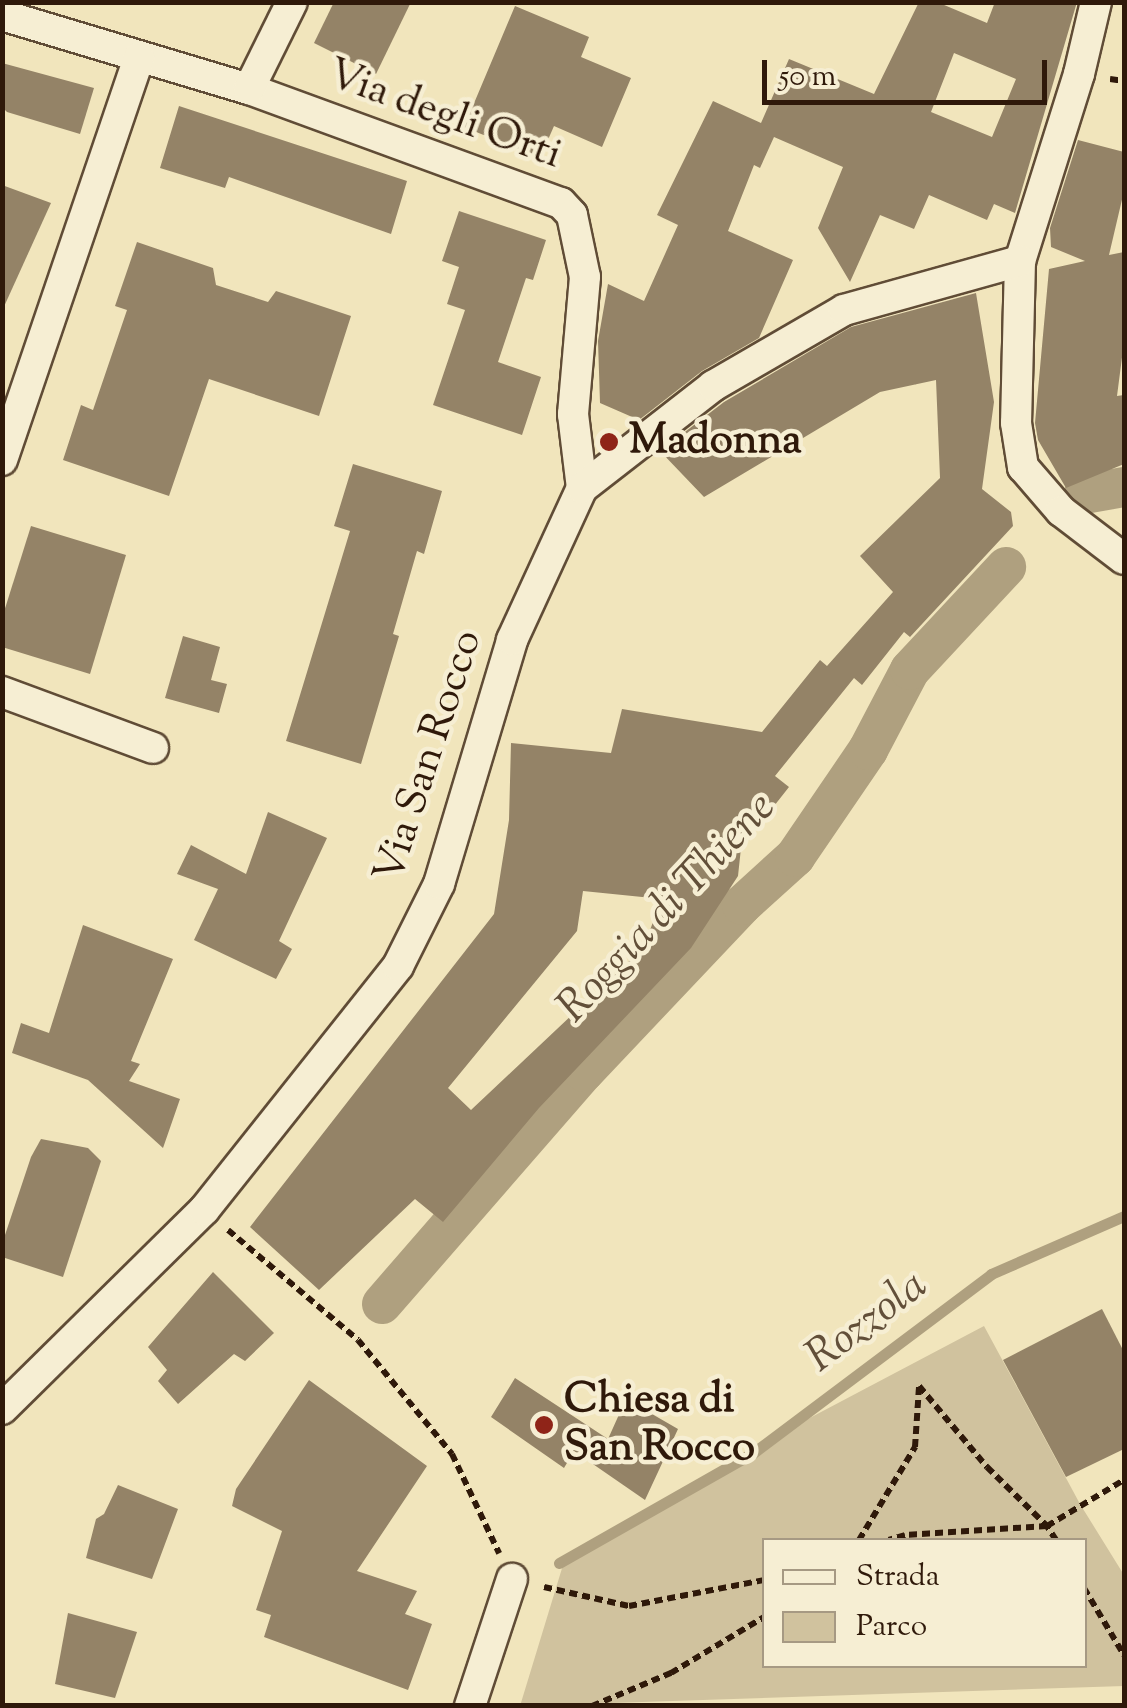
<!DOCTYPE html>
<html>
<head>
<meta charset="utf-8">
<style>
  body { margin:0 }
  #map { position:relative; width:1127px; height:1708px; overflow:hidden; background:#f1e5bc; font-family:"Sorts Mill Goudy",serif }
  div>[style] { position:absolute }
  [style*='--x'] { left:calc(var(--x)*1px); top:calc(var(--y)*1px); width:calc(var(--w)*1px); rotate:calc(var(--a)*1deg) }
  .green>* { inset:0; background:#d0c29e }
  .stream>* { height:11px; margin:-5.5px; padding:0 5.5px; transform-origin:5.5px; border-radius:5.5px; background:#afa07f }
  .canal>* { height:40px; margin:-20px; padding:0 20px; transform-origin:20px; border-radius:20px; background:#afa07f }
  .building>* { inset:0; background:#948367 }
  .path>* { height:6px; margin-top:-3px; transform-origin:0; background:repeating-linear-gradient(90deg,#2f190a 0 8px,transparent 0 13px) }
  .roads { filter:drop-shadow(2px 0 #604c36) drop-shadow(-2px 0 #604c36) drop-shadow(0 2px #604c36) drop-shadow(0 -2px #604c36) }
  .minor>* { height:30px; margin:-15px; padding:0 15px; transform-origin:15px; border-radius:15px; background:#f6eed3 }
  .dots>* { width:28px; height:28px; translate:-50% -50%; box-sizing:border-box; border:5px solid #f6eed3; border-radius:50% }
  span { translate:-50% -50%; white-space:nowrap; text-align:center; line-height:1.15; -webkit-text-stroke:9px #f6eed3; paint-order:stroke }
  .street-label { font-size:42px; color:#2f190a }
  .poi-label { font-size:42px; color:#2f190a; font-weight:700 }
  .left { translate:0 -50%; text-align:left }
  .water-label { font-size:45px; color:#624f39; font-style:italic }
  .frame { position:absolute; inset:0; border:5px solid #2f190a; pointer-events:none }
  .legend { position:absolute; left:762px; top:1538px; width:325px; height:130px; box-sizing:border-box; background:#f6eed3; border:2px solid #a69983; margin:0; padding:12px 18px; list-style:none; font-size:30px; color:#2f190a }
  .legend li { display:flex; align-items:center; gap:20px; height:50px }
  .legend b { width:50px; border:2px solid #a69983 }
  .scale { position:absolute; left:762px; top:60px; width:285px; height:45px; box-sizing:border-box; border:5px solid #2f190a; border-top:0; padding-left:12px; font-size:30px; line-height:35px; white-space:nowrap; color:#2f190a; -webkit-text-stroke:8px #f6eed3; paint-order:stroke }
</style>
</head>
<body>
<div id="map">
  <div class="green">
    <div style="clip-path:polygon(evenodd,984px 1326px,1080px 1504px,1124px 1575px,1124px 1686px,520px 1706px,563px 1565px,768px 1440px,984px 1326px,764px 1540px,1084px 1540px,1084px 1666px,764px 1666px,764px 1540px)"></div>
  </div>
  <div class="stream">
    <div style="--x:559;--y:1563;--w:223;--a:-29.6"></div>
    <div style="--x:753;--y:1453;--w:298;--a:-36.9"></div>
    <div style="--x:991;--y:1274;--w:145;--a:-23.6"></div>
  </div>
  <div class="canal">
    <div style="--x:1084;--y:494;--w:41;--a:-9.9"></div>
    <div style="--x:382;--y:1304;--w:308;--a:-49"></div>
    <div style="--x:584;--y:1072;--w:230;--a:-46.6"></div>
    <div style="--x:742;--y:905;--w:72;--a:-42.2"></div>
    <div style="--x:795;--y:857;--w:130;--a:-55.7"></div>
    <div style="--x:868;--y:750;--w:90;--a:-62.3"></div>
    <div style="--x:910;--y:670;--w:141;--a:-47"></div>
  </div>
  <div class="building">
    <div style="clip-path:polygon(334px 2px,411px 2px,376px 74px,314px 43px)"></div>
    <div style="clip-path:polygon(evenodd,919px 2px,937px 2px,987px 23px,995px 2px,1077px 2px,1015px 213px,994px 204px,987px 220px,929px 195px,914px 229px,880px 215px,850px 282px,818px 228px,843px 167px,774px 137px,760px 168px,754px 165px,728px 231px,793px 260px,759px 338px,702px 371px,639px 420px,600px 403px,598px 341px,608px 284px,644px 301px,678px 225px,657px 215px,713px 101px,761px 123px,789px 59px,874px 94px,919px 2px,954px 53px,1016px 79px,992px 137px,931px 112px,954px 53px)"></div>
    <div style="clip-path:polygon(515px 6px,589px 37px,581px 57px,631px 78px,602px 147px,554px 126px,540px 158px,464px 127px)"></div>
    <div style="clip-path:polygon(2px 63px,94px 88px,80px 134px,7px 112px,2px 107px)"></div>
    <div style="clip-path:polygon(179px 106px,407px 181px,391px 234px,229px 177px,225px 188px,160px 168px)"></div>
    <div style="clip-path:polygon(1078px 140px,1124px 152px,1124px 191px,1109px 255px,1124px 252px,1124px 342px,1117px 396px,1124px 395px,1124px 464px,1066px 488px,1038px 440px,1035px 423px,1049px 269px,1085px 261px,1051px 247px,1050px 228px)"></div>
    <div style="clip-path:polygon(2px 185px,51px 203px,2px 311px)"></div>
    <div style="clip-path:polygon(459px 211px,546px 240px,533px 280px,526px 278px,498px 362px,541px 377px,522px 435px,433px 405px,465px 310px,447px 304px,459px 267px,442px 261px)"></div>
    <div style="clip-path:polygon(137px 242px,213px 268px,216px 285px,268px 302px,276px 291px,351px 316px,319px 416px,209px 379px,169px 496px,63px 460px,81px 405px,93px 410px,127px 310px,115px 306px)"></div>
    <div style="clip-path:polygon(evenodd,976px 293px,994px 402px,982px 489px,1011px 512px,1013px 526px,910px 637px,904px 632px,862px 685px,854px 678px,775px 776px,789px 787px,741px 848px,738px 876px,691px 948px,539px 1108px,443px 1222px,415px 1199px,319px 1290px,250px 1227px,494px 914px,509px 820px,511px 743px,611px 753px,622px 709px,762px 732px,820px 660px,827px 666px,893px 592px,860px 556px,940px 478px,936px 380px,880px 392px,704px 497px,660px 451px,724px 402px,851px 327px,976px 293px,583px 891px,662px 899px,643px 948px,471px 1110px,448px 1088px,577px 931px,583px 891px)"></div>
    <div style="clip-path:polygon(353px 464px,442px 491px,424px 554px,417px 551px,393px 634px,399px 636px,361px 764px,286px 741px,350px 531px,334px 526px)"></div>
    <div style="clip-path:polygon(31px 526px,126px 555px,90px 674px,2px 647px,2px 618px)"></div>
    <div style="clip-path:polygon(183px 636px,220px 647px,211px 680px,227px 684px,219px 713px,165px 698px)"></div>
    <div style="clip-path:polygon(268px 812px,327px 838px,279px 941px,292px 949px,276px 979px,194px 940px,218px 889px,177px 874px,191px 845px,246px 874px)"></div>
    <div style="clip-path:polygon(83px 925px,173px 959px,131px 1061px,140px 1064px,129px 1081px,180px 1099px,163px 1148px,88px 1080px,12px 1053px,21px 1023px,49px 1033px)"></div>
    <div style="clip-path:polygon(41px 1139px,88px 1148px,101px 1161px,63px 1277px,2px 1257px,2px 1244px,31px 1157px)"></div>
    <div style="clip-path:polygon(213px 1272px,274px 1333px,245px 1361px,234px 1354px,178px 1404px,158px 1381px,167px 1370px,148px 1347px)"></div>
    <div style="clip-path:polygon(1102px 1309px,1124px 1352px,1124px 1449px,1066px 1477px,1003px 1360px)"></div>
    <div style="clip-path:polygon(515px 1378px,608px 1439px,626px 1399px,678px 1429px,645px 1500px,574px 1451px,564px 1468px,491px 1417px)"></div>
    <div style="clip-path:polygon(309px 1380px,427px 1466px,357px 1571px,417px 1591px,405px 1614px,432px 1624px,408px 1690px,264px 1637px,271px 1615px,256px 1610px,282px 1531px,232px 1506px,236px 1489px)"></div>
    <div style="clip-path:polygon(118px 1485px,178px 1509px,152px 1579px,86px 1558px,96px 1519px,104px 1514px)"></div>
    <div style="clip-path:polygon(68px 1613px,137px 1632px,115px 1698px,55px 1684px)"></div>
  </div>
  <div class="path">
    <div style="--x:1110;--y:79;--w:14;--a:8"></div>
    <div style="--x:228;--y:1230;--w:170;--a:40.2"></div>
    <div style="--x:358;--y:1340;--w:148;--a:50.5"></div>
    <div style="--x:452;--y:1454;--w:110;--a:64.6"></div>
    <div style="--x:859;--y:1540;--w:109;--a:-58.9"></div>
    <div style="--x:915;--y:1447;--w:61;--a:-86.2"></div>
    <div style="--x:919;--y:1386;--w:106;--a:50"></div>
    <div style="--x:987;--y:1467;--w:84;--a:44.5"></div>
    <div style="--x:1047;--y:1526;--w:142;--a:176.4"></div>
    <div style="--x:905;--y:1535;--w:17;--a:163"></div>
    <div style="--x:1056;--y:1540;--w:17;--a:-123"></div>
    <div style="--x:1047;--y:1526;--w:90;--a:-30.9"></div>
    <div style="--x:544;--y:1587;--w:87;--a:12.6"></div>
    <div style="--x:629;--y:1606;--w:137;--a:-10.9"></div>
    <div style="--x:1084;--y:1588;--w:78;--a:59.2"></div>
    <div style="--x:592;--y:1706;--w:86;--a:-22.7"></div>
    <div style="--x:671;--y:1673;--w:109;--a:-31.1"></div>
  </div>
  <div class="roads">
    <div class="minor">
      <div style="--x:1096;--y:2;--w:74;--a:103.3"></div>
      <div style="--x:1079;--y:74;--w:196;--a:107.5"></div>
      <div style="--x:1020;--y:261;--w:162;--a:91.4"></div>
      <div style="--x:1016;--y:423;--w:45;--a:81"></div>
      <div style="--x:1023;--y:467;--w:58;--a:49.2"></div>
      <div style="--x:1061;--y:511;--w:79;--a:37.3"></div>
      <div style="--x:2;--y:15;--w:258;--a:16.7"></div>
      <div style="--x:249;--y:89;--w:332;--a:20.1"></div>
      <div style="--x:561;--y:203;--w:16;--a:47"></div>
      <div style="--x:572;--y:215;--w:63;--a:78.2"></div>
      <div style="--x:585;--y:277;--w:138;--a:95"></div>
      <div style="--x:573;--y:414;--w:75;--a:83.1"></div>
      <div style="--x:249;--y:89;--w:97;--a:-63.7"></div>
      <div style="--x:2;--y:460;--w:425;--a:-71.2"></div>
      <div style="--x:2;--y:692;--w:161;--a:20.3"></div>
      <div style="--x:2;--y:1409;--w:284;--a:-44.6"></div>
      <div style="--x:204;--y:1210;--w:312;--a:-51.5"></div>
      <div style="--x:398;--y:966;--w:92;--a:-63.4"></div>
      <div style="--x:439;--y:884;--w:255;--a:-73.3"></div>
      <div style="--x:512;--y:640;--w:167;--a:-65.3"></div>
      <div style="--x:582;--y:488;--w:166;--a:-37.9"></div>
      <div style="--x:713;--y:386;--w:151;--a:-30.1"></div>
      <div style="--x:844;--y:310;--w:183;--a:-15.6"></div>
      <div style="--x:470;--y:1706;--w:134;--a:-71.7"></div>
    </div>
  </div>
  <div class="dots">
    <div style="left:609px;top:442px;background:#8f2418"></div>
    <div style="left:544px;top:1425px;background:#8f2418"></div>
  </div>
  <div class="street-label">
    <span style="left:444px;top:116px;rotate:20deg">Via degli Orti</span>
    <span style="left:430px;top:757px;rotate:-72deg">Via San Rocco</span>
  </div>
  <div class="poi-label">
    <span class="left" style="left:629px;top:442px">Madonna</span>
    <span class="left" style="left:564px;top:1425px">Chiesa di<br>San Rocco</span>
  </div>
  <div class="water-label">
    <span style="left:668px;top:909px;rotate:-47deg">Roggia di Thiene</span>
    <span style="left:868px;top:1323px;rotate:-37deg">Rozzola</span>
  </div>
  <div class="frame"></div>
  <ul class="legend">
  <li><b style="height:12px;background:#f6eed3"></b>Strada</li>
  <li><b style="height:28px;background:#d0c29e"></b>Parco</li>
  </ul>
  <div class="scale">50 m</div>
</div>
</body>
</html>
